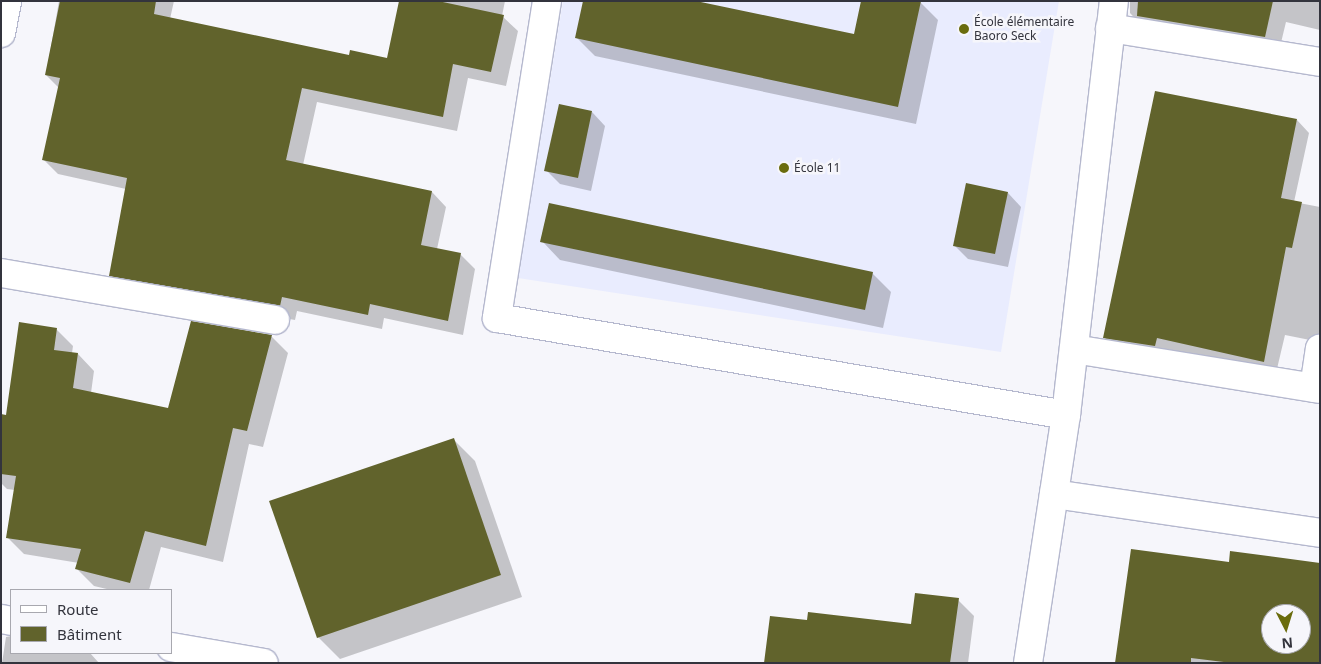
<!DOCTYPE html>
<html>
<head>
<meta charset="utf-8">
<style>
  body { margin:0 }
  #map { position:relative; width:1321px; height:664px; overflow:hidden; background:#f6f6fb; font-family:"Noto Sans",sans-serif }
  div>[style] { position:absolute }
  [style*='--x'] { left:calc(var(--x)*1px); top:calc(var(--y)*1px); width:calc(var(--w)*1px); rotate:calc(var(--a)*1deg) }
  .built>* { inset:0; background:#e9ecfe }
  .shadow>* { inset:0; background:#0003 }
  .building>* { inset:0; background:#61632c }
  .roads { filter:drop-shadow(1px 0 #b5b8ce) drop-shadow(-1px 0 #b5b8ce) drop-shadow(0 1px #b5b8ce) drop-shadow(0 -1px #b5b8ce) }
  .minor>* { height:28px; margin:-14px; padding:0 14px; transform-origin:14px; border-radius:14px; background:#fff }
  .dots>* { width:14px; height:14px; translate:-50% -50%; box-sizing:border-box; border:2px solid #f6f6fb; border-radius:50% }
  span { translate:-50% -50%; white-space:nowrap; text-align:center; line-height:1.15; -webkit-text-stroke:5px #f6f6fb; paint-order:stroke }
  .poi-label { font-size:12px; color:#33343d }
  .left { translate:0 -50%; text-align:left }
  .frame { position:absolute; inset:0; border:2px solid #33343d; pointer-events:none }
  .legend { position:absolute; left:10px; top:589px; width:162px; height:65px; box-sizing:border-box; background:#f6f6fb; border:1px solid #a8a8af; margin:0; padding:6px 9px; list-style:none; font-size:15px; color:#33343d }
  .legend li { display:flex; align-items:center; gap:10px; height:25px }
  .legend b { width:25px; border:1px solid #a8a8af }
  .north { position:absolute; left:1261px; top:604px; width:50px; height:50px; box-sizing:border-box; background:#f6f6fb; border:1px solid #a8a8af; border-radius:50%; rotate:175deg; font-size:14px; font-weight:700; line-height:20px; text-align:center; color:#33343d }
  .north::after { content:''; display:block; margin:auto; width:18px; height:22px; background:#6a6c0d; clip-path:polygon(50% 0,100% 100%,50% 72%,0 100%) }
</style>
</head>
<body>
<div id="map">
  <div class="built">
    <div style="clip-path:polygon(563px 1px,1059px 1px,1001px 352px,518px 278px)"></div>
  </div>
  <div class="shadow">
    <div style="clip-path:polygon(59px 1px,174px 1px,170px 19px,350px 57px,388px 60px,400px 1px,505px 1px,502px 16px,518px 31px,506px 86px,468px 78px,457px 131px,317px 102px,303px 165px,432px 192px,446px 207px,437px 249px,460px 254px,475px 269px,463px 335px,384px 318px,382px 329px,297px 311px,295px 320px,125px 290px,111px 275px,126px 189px,58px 174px,43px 159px,59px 88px,46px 75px)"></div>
    <div style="clip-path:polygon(1130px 1px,1320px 1px,1320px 30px,1286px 22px,1279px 51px,1144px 28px,1130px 13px)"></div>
    <div style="clip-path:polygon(920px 2px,938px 20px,916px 124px,595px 56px,577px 38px,855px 36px)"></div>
    <div style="clip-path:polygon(592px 112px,605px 126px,591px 191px,560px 184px,546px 170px)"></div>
    <div style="clip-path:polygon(1297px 120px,1309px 133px,1294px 202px,1320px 207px,1320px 342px,1285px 335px,1276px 373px,1169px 350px,1167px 358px,1117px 350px,1105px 338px)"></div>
    <div style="clip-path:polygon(1008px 193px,1021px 207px,1008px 267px,968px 259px,954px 245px)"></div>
    <div style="clip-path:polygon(542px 241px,872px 273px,891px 292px,883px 328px,560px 260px)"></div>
    <div style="clip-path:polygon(192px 323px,272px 337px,288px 353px,263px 447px,249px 444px,223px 562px,161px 547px,149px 590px,111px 590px,94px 586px,77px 569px,79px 563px,24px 554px,7px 537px,15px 490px,7px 489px,1px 483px,1px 415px,7px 416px,56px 329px,73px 346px,72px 353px,78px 354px,94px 371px,91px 393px,169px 410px)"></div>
    <div style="clip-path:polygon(453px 439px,475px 461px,522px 597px,340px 659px,318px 637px)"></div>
    <div style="clip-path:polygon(evenodd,1230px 563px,1320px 564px,1320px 663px,1116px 663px,1230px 563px,1271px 614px,1301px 614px,1301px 644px,1271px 644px,1271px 614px)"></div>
    <div style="clip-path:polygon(958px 600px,974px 616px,968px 663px,765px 663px,808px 622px,912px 625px)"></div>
    <div style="clip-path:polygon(11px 636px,11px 653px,90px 653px,99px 663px,2px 663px,6px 637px)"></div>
  </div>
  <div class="building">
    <div style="clip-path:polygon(60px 1px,156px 1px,154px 14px,349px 55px,350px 50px,387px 58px,399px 1px,438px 1px,504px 15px,491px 72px,453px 64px,443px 117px,302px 88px,286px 160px,432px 191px,421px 245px,461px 253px,448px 321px,370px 304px,368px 315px,282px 297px,280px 306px,109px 276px,127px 178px,42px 160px,60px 78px,45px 75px)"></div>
    <div style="clip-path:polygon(583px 1px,696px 1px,854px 34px,861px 1px,921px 1px,898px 107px,575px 38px)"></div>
    <div style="clip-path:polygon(1138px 1px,1273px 1px,1265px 37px,1137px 16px)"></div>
    <div style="clip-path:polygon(1155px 91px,1297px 119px,1281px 198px,1302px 202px,1292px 248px,1286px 247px,1264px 362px,1157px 338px,1155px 346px,1103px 338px)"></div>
    <div style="clip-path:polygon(559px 104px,592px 111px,578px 178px,544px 171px)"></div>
    <div style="clip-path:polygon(966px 183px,1008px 192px,995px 254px,953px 246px)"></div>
    <div style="clip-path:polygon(549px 203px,873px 272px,865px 310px,540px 242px)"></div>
    <div style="clip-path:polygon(191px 321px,272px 335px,247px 431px,233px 428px,206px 546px,145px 531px,130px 583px,75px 569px,81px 549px,6px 538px,16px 476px,1px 474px,1px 414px,6px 415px,19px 322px,57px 328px,54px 350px,78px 353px,73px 388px,168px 408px)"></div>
    <div style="clip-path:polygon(454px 438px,501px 575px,317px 638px,269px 501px)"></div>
    <div style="clip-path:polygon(evenodd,1131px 549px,1229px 562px,1230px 551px,1320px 563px,1320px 663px,1232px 663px,1191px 658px,1191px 663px,1115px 663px,1131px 549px,1271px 614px,1301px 614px,1301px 644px,1271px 644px,1271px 614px)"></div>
    <div style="clip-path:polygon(915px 593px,959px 598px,950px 663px,764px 663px,770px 616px,807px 620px,808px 612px,911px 624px)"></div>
  </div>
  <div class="roads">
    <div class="minor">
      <div style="--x:547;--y:1;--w:321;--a:99"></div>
      <div style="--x:497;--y:318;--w:577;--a:9.67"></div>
      <div style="--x:1110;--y:28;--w:213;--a:9.2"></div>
      <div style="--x:1;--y:33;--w:33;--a:-79"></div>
      <div style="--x:1;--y:273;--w:278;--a:9.7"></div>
      <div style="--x:1074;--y:349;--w:249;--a:9.2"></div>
      <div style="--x:1314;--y:388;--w:40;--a:-81.5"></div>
      <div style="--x:1054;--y:494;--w:269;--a:8.3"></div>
      <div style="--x:1;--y:619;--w:10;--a:11"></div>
      <div style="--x:171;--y:647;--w:94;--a:9.8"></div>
      <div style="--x:1028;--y:663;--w:251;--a:-81.3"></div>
      <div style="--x:1066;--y:415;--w:417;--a:-83.4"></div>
    </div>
  </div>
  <div class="dots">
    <div style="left:964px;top:29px;background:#6a6c0d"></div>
    <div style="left:784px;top:168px;background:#6a6c0d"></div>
  </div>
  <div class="poi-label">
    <span class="left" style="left:974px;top:29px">École élémentaire<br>Baoro Seck</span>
    <span class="left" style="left:794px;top:168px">École 11</span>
  </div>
  <div class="frame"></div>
  <ul class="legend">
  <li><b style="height:6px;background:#fff"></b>Route</li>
  <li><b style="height:14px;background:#61632c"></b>Bâtiment</li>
  </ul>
  <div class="north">N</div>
</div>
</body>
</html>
